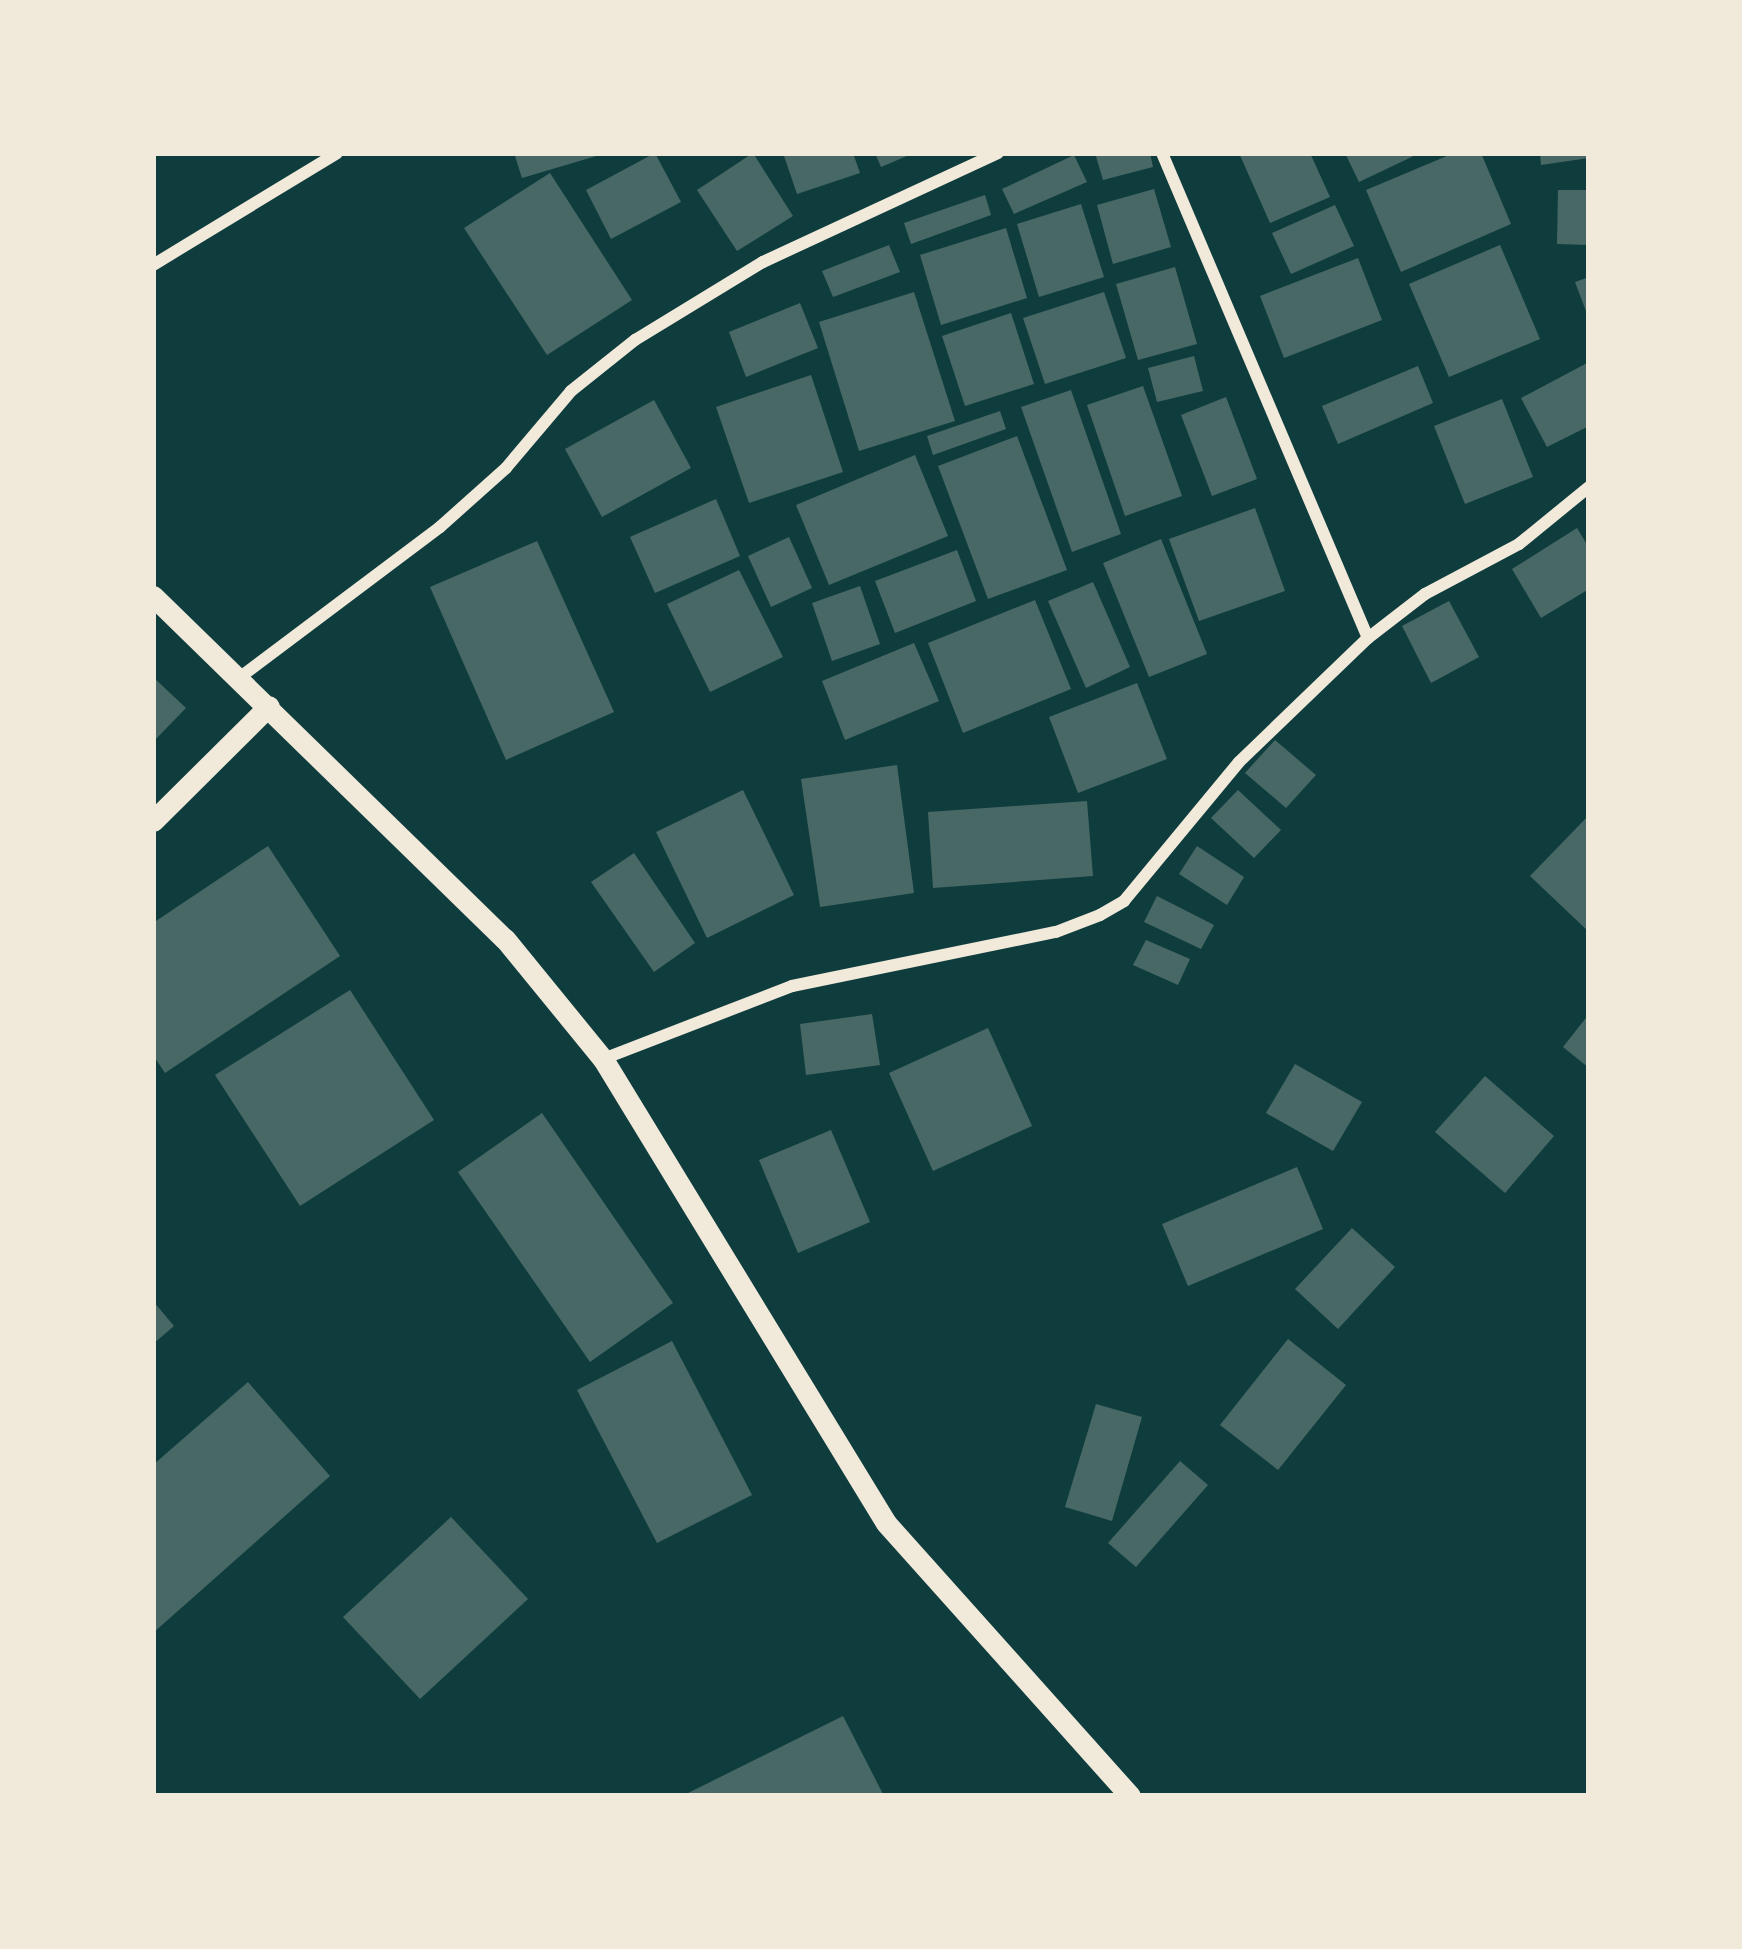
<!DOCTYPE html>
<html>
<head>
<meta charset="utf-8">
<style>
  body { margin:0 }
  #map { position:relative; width:1742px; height:1949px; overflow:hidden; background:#0f3d3e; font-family:"Nunito Sans",sans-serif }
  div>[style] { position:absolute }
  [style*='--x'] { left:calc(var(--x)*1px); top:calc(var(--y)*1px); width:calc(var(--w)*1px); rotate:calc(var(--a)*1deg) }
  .building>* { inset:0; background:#486865 }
  .minor>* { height:12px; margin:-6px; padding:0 6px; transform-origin:6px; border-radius:6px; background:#f1e9da }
  .tertiary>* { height:21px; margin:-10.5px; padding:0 10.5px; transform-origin:10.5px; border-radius:10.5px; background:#f1e9da }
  span { translate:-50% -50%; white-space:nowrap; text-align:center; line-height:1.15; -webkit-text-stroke:12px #f1e9da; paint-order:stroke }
  .frame { position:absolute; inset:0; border:156px solid #f1e9da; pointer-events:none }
</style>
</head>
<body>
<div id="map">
  <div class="building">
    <div style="clip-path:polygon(514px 153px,602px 153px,603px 154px,522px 178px)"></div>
    <div style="clip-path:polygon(655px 153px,681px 202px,611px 239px,586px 190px)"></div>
    <div style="clip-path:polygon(753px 153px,793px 216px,737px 251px,697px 190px)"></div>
    <div style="clip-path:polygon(783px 153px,853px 153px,860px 173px,797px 194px)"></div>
    <div style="clip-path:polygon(875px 153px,914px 153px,881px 167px)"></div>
    <div style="clip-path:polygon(1095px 153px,1150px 153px,1153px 167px,1103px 180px)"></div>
    <div style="clip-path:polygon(1239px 153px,1310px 153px,1330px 197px,1270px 223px)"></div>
    <div style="clip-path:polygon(1345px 153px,1420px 153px,1359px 182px)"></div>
    <div style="clip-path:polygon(1454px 153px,1481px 153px,1511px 224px,1401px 272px,1366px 190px)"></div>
    <div style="clip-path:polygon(1540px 153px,1589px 153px,1589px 158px,1541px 165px)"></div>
    <div style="clip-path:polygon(1074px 155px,1087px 182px,1014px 214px,1002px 189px)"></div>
    <div style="clip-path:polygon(550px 173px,632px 300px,547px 355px,464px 228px)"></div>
    <div style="clip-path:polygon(1154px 189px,1171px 247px,1113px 264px,1097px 205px)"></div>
    <div style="clip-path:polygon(1558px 190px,1589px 190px,1589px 245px,1557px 244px)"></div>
    <div style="clip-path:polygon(985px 195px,991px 215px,911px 244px,904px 223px)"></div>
    <div style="clip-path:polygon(1081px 204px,1104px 277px,1039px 297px,1017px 224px)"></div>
    <div style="clip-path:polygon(1335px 205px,1354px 246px,1291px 274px,1272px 233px)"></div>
    <div style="clip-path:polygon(1006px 228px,1027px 298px,941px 325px,920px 255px)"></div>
    <div style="clip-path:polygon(889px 245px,900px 272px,833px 297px,822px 271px)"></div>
    <div style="clip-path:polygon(1500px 245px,1540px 339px,1449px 377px,1409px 284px)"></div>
    <div style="clip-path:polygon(1358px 258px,1382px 320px,1284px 358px,1260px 296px)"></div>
    <div style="clip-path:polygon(1175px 267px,1197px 344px,1138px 360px,1116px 284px)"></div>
    <div style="clip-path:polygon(1589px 277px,1589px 319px,1575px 282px)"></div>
    <div style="clip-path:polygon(914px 292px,955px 421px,859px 451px,819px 322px)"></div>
    <div style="clip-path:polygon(1104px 292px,1126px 358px,1045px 384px,1023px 318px)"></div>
    <div style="clip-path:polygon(800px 303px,818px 348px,746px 377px,729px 332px)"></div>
    <div style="clip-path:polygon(1011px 313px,1034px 384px,965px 406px,942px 336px)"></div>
    <div style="clip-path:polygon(1194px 356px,1203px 391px,1157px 402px,1148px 368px)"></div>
    <div style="clip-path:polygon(1589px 362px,1589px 426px,1547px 447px,1521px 398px)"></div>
    <div style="clip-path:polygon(1418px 366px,1433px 403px,1338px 444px,1322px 406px)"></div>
    <div style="clip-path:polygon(811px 375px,843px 472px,749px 503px,716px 407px)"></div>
    <div style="clip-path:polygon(1143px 386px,1182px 496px,1125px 516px,1087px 405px)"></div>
    <div style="clip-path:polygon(1071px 390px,1121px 534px,1072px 552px,1021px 407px)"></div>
    <div style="clip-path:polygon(1226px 397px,1257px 479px,1212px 496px,1181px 415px)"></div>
    <div style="clip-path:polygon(1502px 399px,1533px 477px,1465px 504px,1434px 426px)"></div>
    <div style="clip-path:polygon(654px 400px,691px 468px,602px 517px,565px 449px)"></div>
    <div style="clip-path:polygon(1000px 411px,1006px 429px,933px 455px,927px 436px)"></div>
    <div style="clip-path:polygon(1017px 436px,1067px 570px,988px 599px,938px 466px)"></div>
    <div style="clip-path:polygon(915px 455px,948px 536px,829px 585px,796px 505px)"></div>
    <div style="clip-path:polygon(716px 499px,740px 556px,655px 593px,630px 537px)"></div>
    <div style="clip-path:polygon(1255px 508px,1285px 591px,1199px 621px,1169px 539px)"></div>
    <div style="clip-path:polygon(1577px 528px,1589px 548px,1589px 589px,1541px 618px,1512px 569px)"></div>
    <div style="clip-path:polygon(789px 537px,812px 588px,771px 607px,748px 556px)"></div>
    <div style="clip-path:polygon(1161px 539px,1207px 654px,1149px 677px,1103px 563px)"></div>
    <div style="clip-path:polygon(537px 541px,614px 712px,506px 760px,430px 587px)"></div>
    <div style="clip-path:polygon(957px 550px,976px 601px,895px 633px,875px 581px)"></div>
    <div style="clip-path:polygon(739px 570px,783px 657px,710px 692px,667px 604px)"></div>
    <div style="clip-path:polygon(1093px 582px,1130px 667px,1086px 688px,1048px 601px)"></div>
    <div style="clip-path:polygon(860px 586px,880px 644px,832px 661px,812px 603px)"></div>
    <div style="clip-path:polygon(1035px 600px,1071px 689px,963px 733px,928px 643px)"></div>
    <div style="clip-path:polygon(1449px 601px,1479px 657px,1431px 683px,1402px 626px)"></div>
    <div style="clip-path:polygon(914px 643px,939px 701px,845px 740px,822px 681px)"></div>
    <div style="clip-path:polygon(153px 677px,186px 708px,153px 742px)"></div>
    <div style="clip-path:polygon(1137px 683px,1167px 759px,1078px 793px,1049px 717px)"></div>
    <div style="clip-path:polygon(1275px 740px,1316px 775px,1286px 808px,1245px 773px)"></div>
    <div style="clip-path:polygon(897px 765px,914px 893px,820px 907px,801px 779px)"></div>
    <div style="clip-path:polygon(743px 790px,794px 895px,707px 938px,656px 832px)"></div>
    <div style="clip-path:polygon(1238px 790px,1281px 830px,1254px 858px,1211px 818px)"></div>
    <div style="clip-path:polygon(1087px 801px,1093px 876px,933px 888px,928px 812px)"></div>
    <div style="clip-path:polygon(1589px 815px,1589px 932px,1530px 876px)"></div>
    <div style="clip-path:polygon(268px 846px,340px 956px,165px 1073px,153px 1055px,153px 923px)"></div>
    <div style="clip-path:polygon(1197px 846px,1244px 877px,1227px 905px,1179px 874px)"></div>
    <div style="clip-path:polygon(634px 853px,695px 943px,654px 972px,591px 882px)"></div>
    <div style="clip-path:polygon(1157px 896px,1214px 925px,1201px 949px,1144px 922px)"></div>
    <div style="clip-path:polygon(1146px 940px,1190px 959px,1178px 985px,1133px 965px)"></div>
    <div style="clip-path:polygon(350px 990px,434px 1120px,300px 1206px,215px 1075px)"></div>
    <div style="clip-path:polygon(872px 1014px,880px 1065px,806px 1075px,800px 1024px)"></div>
    <div style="clip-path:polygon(1589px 1014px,1589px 1068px,1563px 1047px)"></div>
    <div style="clip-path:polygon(988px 1028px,1032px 1126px,933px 1171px,889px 1073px)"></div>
    <div style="clip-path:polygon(1295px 1064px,1362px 1102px,1333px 1151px,1266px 1113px)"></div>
    <div style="clip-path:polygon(1485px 1076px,1554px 1136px,1505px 1193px,1435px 1132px)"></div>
    <div style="clip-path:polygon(542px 1113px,673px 1303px,590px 1362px,458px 1172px)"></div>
    <div style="clip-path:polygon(831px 1130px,870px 1222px,798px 1253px,759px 1160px)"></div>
    <div style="clip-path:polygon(1297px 1167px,1323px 1229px,1188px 1286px,1162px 1224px)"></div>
    <div style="clip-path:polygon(1352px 1228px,1395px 1267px,1338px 1329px,1295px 1289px)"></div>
    <div style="clip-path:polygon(153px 1301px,174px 1326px,153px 1344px)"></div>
    <div style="clip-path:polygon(1288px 1339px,1346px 1385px,1278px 1470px,1220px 1425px)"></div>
    <div style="clip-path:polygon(672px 1341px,752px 1495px,657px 1543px,577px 1390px)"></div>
    <div style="clip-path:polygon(248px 1382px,330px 1476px,153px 1633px,153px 1465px)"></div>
    <div style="clip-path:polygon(1096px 1404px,1142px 1417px,1112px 1521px,1065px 1507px)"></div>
    <div style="clip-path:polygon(1180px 1461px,1208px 1485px,1136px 1567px,1108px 1543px)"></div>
    <div style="clip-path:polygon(451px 1517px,528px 1599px,420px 1699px,343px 1617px)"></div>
    <div style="clip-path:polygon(843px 1716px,884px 1796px,682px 1796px)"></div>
  </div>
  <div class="minor">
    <div style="--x:1162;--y:153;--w:527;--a:66.99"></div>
    <div style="--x:153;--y:265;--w:215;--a:-31.3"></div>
    <div style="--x:239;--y:678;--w:251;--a:-36.9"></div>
    <div style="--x:440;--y:527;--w:89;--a:-41.8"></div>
    <div style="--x:506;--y:468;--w:101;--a:-49.8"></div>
    <div style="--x:571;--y:391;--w:82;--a:-38.6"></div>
    <div style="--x:635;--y:340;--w:150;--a:-31.4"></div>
    <div style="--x:763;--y:262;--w:259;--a:-24.9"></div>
    <div style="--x:603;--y:1059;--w:203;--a:-21.1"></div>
    <div style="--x:792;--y:986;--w:269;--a:-11.6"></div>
    <div style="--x:1056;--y:932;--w:47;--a:-21.1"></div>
    <div style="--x:1100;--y:915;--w:28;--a:-30"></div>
    <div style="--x:1124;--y:901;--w:180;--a:-50.4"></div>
    <div style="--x:1239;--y:762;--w:179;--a:-43.9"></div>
    <div style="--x:1368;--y:638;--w:72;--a:-37.7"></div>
    <div style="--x:1425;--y:594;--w:106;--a:-28"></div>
    <div style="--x:1519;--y:544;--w:90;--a:-39.2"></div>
  </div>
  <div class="tertiary">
    <div style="--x:153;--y:596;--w:491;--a:44.3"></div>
    <div style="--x:505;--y:939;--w:155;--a:50.8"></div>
    <div style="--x:603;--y:1059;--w:543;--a:58.62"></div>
    <div style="--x:886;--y:1523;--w:366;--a:48.2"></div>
    <div style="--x:153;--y:821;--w:163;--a:-44.8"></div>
  </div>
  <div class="frame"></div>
</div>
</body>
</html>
